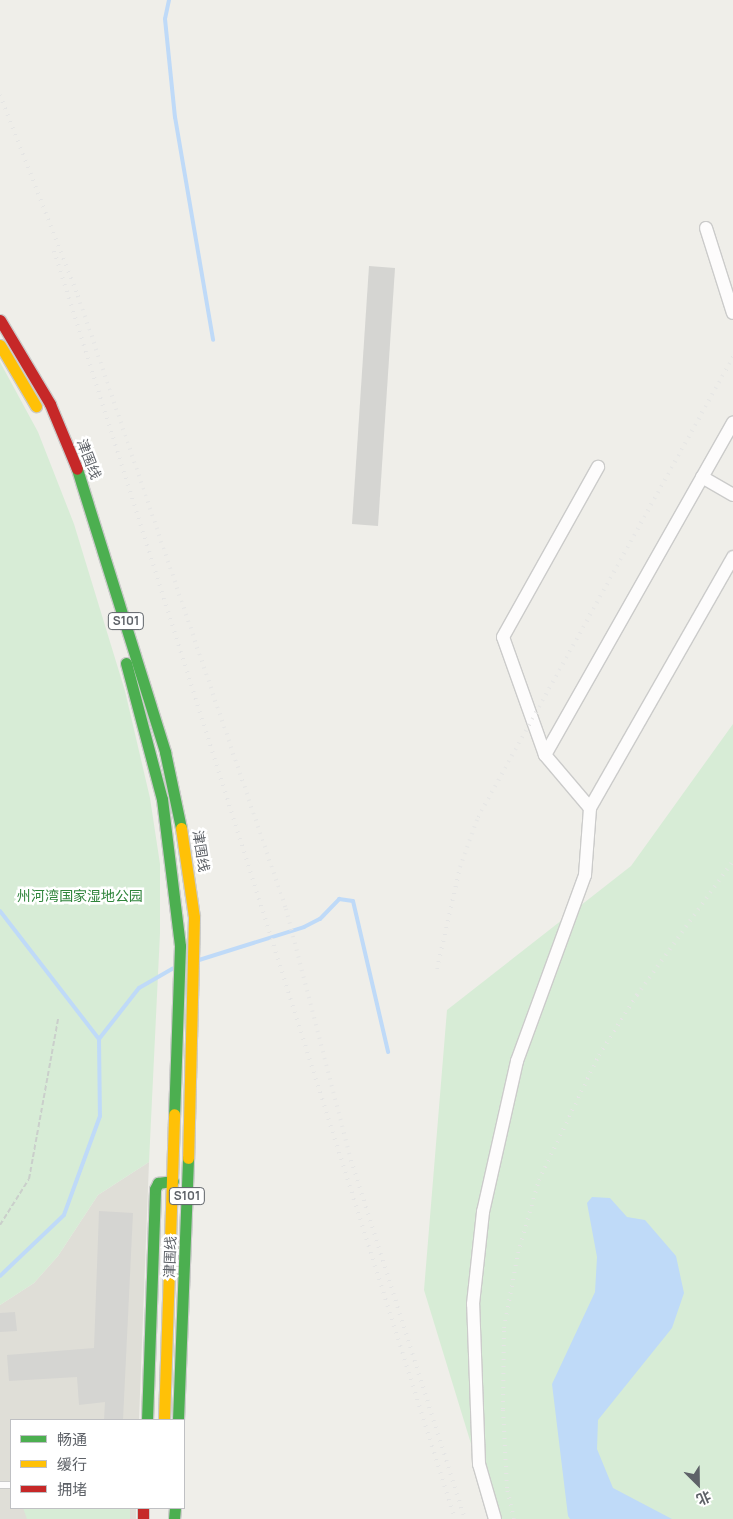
<!DOCTYPE html>
<html>
<head>
<meta charset="utf-8">
<style>
  body { margin:0 }
  #map { position:relative; width:733px; height:1519px; overflow:hidden; background:#efeee9; font-family:Manrope,"Noto Sans SC",sans-serif }
  div>[style] { position:absolute }
  [style*='--x'] { left:calc(var(--x)*1px); top:calc(var(--y)*1px); width:calc(var(--w)*1px); rotate:calc(var(--a)*1deg) }
  .education>* { inset:0; background:#dfded7 }
  .green>* { inset:0; background:#d7ecd6 }
  .water>* { inset:0; background:#bfdaf8 }
  .stream>* { height:4px; margin:-2px; padding:0 2px; transform-origin:2px; border-radius:2px; background:#bfdaf8 }
  .building>* { inset:0; background:#d5d5d2 }
  .path>* { height:2px; margin-top:-1px; transform-origin:0; background:repeating-linear-gradient(90deg,#cacfcb 0 5px,transparent 0 7.5px) }
  .roads { filter:drop-shadow(1px 0 #cbcbca) drop-shadow(-1px 0 #cbcbca) drop-shadow(0 1px #cbcbca) drop-shadow(0 -1px #cbcbca) }
  .lane>* { height:6px; margin:-3px; padding:0 3px; transform-origin:3px; border-radius:3px; background:#fdfcfc }
  .street>* { height:12px; margin:-6px; padding:0 6px; transform-origin:6px; border-radius:6px; background:#fdfcfc }
  .fast>* { height:11px; margin:-5.5px; padding:0 5.5px; transform-origin:5.5px; border-radius:5.5px; background:#4caf50 }
  .slow>* { height:11px; margin:-5.5px; padding:0 5.5px; transform-origin:5.5px; border-radius:5.5px; background:#ffc107 }
  .jam>* { height:11px; margin:-5.5px; padding:0 5.5px; transform-origin:5.5px; border-radius:5.5px; background:#c62828 }
  .rail>* { height:4px; margin-top:-2px; transform-origin:0; background:repeating-linear-gradient(90deg,#e5e5e4 0 1px,transparent 0 7px) }
  span { translate:-50% -50%; white-space:nowrap; text-align:center; line-height:1.15; -webkit-text-stroke:5px #fff; paint-order:stroke }
  .shield-label span { padding:1px 4px; background:#fff; border:1px solid; border-radius:4px; -webkit-text-stroke-width:0 }
  .shield-label { font-size:12px; color:#5e6268; font-weight:700 }
  .street-label { font-size:14px; color:#5e6268 }
  .park-label { font-size:14px; color:#30853c }
  .legend { position:absolute; left:10px; top:1419px; width:175px; height:90px; box-sizing:border-box; background:#fff; border:1px solid #bfc0c3; margin:0; padding:6px 9px; list-style:none; font-size:15px; color:#5e6268 }
  .legend li { display:flex; align-items:center; gap:10px; height:25px }
  .legend b { width:25px; border:1px solid #bfc0c3 }
  .north { position:absolute; left:673px; top:1459px; width:50px; height:50px; -webkit-text-stroke:4px #fff; paint-order:stroke; rotate:157deg; font-size:14px; font-weight:700; line-height:20px; text-align:center; color:#5e6268 }
  .north::after { content:''; display:block; margin:auto; width:18px; height:22px; background:#5e6268; clip-path:polygon(50% 0,100% 100%,50% 72%,0 100%) }
</style>
</head>
<body>
<div id="map">
  <div class="education">
    <div style="clip-path:polygon(149px 1162px,139px 1420px,11px 1420px,11px 1508px,136px 1508px,136px 1519px,0 1519px,0 1305px,34px 1283px,58px 1256px,98px 1195px)"></div>
  </div>
  <div class="green">
    <div style="clip-path:polygon(0 362px,38px 432px,74px 524px,125px 691px,150px 798px,160px 864px,160px 933px,149px 1162px,98px 1195px,58px 1256px,34px 1283px,0 1305px)"></div>
    <div style="clip-path:polygon(733px 724px,733px 1519px,494px 1519px,424px 1290px,447px 1010px,631px 866px)"></div>
    <div style="clip-path:polygon(23px 1508px,130px 1508px,130px 1519px,27px 1519px)"></div>
  </div>
  <div class="water">
    <div style="clip-path:polygon(592px 1197px,610px 1198px,627px 1217px,645px 1220px,676px 1256px,684px 1293px,672px 1328px,598px 1420px,597px 1449px,613px 1488px,672px 1519px,570px 1519px,568px 1516px,552px 1384px,595px 1292px,597px 1257px,587px 1203px)"></div>
  </div>
  <div class="stream">
    <div style="--x:169;--y:0;--w:19;--a:102"></div>
    <div style="--x:165;--y:19;--w:99;--a:84.2"></div>
    <div style="--x:175;--y:117;--w:226;--a:80.3"></div>
    <div style="--x:0;--y:911;--w:162;--a:52.3"></div>
    <div style="--x:99;--y:1039;--w:77;--a:89.3"></div>
    <div style="--x:100;--y:1116;--w:105;--a:110"></div>
    <div style="--x:64;--y:1215;--w:88;--a:136.4"></div>
    <div style="--x:199;--y:960;--w:110;--a:-17.4"></div>
    <div style="--x:304;--y:927;--w:18;--a:-27"></div>
    <div style="--x:320;--y:919;--w:28;--a:-46"></div>
    <div style="--x:339;--y:899;--w:14;--a:8"></div>
    <div style="--x:353;--y:901;--w:155;--a:76.9"></div>
    <div style="--x:99;--y:1039;--w:65;--a:-51.9"></div>
    <div style="--x:139;--y:988;--w:39;--a:-30"></div>
  </div>
  <div class="building">
    <div style="clip-path:polygon(369px 266px,395px 268px,378px 526px,352px 524px)"></div>
    <div style="clip-path:polygon(99px 1211px,133px 1213px,123px 1420px,104px 1420px,105px 1402px,79px 1405px,77px 1377px,9px 1381px,7px 1355px,94px 1348px)"></div>
    <div style="clip-path:polygon(15px 1312px,17px 1331px,0 1332px,0 1313px)"></div>
  </div>
  <div class="path">
    <div style="--x:0;--y:1225;--w:54;--a:-57.8"></div>
    <div style="--x:29;--y:1179;--w:163;--a:-79.7"></div>
  </div>
  <div class="roads">
    <div class="lane">
      <div style="--x:0;--y:1485;--w:11;--a:0"></div>
    </div>
    <div class="street">
      <div style="--x:706;--y:228;--w:89;--a:72.4"></div>
      <div style="--x:702;--y:477;--w:36;--a:30"></div>
      <div style="--x:545;--y:755;--w:382;--a:-60.5"></div>
      <div style="--x:590;--y:808;--w:70;--a:-130.3"></div>
      <div style="--x:545;--y:755;--w:125;--a:-109.6"></div>
      <div style="--x:503;--y:637;--w:195;--a:-60.8"></div>
      <div style="--x:495;--y:1519;--w:57;--a:-106.2"></div>
      <div style="--x:479;--y:1464;--w:160;--a:-92.1"></div>
      <div style="--x:473;--y:1304;--w:93;--a:-83.8"></div>
      <div style="--x:483;--y:1212;--w:155;--a:-77.3"></div>
      <div style="--x:517;--y:1061;--w:198;--a:-69.9"></div>
      <div style="--x:585;--y:875;--w:67;--a:-85.7"></div>
      <div style="--x:590;--y:808;--w:289;--a:-60.3"></div>
    </div>
    <div class="fast">
      <div style="--x:77;--y:469;--w:296;--a:72.7"></div>
      <div style="--x:165;--y:752;--w:78;--a:78.1"></div>
      <div style="--x:126;--y:663;--w:141;--a:75.2"></div>
      <div style="--x:162;--y:799;--w:148;--a:83"></div>
      <div style="--x:180;--y:946;--w:168;--a:92"></div>
      <div style="--x:147;--y:1420;--w:231;--a:-88"></div>
      <div style="--x:155;--y:1189;--w:7;--a:-63"></div>
      <div style="--x:158;--y:1183;--w:15;--a:-8"></div>
      <div style="--x:178;--y:1420;--w:262;--a:-87.8"></div>
      <div style="--x:174;--y:1519;--w:11;--a:-85"></div>
    </div>
    <div class="slow">
      <div style="--x:0;--y:345;--w:71;--a:59.5"></div>
      <div style="--x:181;--y:828;--w:90;--a:81.7"></div>
      <div style="--x:194;--y:917;--w:241;--a:91.4"></div>
      <div style="--x:164;--y:1420;--w:306;--a:-88.1"></div>
    </div>
    <div class="jam">
      <div style="--x:0;--y:320;--w:98;--a:59.2"></div>
      <div style="--x:50;--y:404;--w:70;--a:67.4"></div>
      <div style="--x:143;--y:1508;--w:11;--a:90"></div>
    </div>
  </div>
  <div class="rail">
    <div style="--x:0;--y:95;--w:216;--a:68.8"></div>
    <div style="--x:78;--y:296;--w:647;--a:71.26"></div>
    <div style="--x:286;--y:909;--w:259;--a:75.5"></div>
    <div style="--x:351;--y:1160;--w:377;--a:72.4"></div>
    <div style="--x:54;--y:251;--w:1330;--a:72.45"></div>
    <div style="--x:437;--y:969;--w:105;--a:-77.3"></div>
    <div style="--x:460;--y:867;--w:53;--a:-70.2"></div>
    <div style="--x:478;--y:817;--w:526;--a:-61"></div>
    <div style="--x:514;--y:1519;--w:32;--a:-103"></div>
    <div style="--x:507;--y:1488;--w:79;--a:-92.9"></div>
    <div style="--x:503;--y:1409;--w:81;--a:-89.3"></div>
    <div style="--x:504;--y:1328;--w:76;--a:-79.4"></div>
    <div style="--x:518;--y:1253;--w:76;--a:-74"></div>
    <div style="--x:539;--y:1180;--w:139;--a:-64.4"></div>
    <div style="--x:599;--y:1055;--w:71;--a:-57.7"></div>
    <div style="--x:637;--y:995;--w:165;--a:-54.4"></div>
  </div>
  <div class="shield-label">
    <span style="left:126px;top:621px">S101</span>
    <span style="left:187px;top:1196px">S101</span>
  </div>
  <div class="street-label">
    <span style="left:89px;top:459px;rotate:69deg">津围线</span>
    <span style="left:201px;top:851px;rotate:81deg">津围线</span>
    <span style="left:170px;top:1257px;rotate:-88deg">津围线</span>
  </div>
  <div class="park-label">
    <span style="left:80px;top:896px">州河湾国家湿地公园</span>
  </div>
  <ul class="legend">
  <li><b style="height:6px;background:#4caf50"></b>畅通</li>
  <li><b style="height:6px;background:#ffc107"></b>缓行</li>
  <li><b style="height:6px;background:#c62828"></b>拥堵</li>
  </ul>
  <div class="north">北</div>
</div>
</body>
</html>
